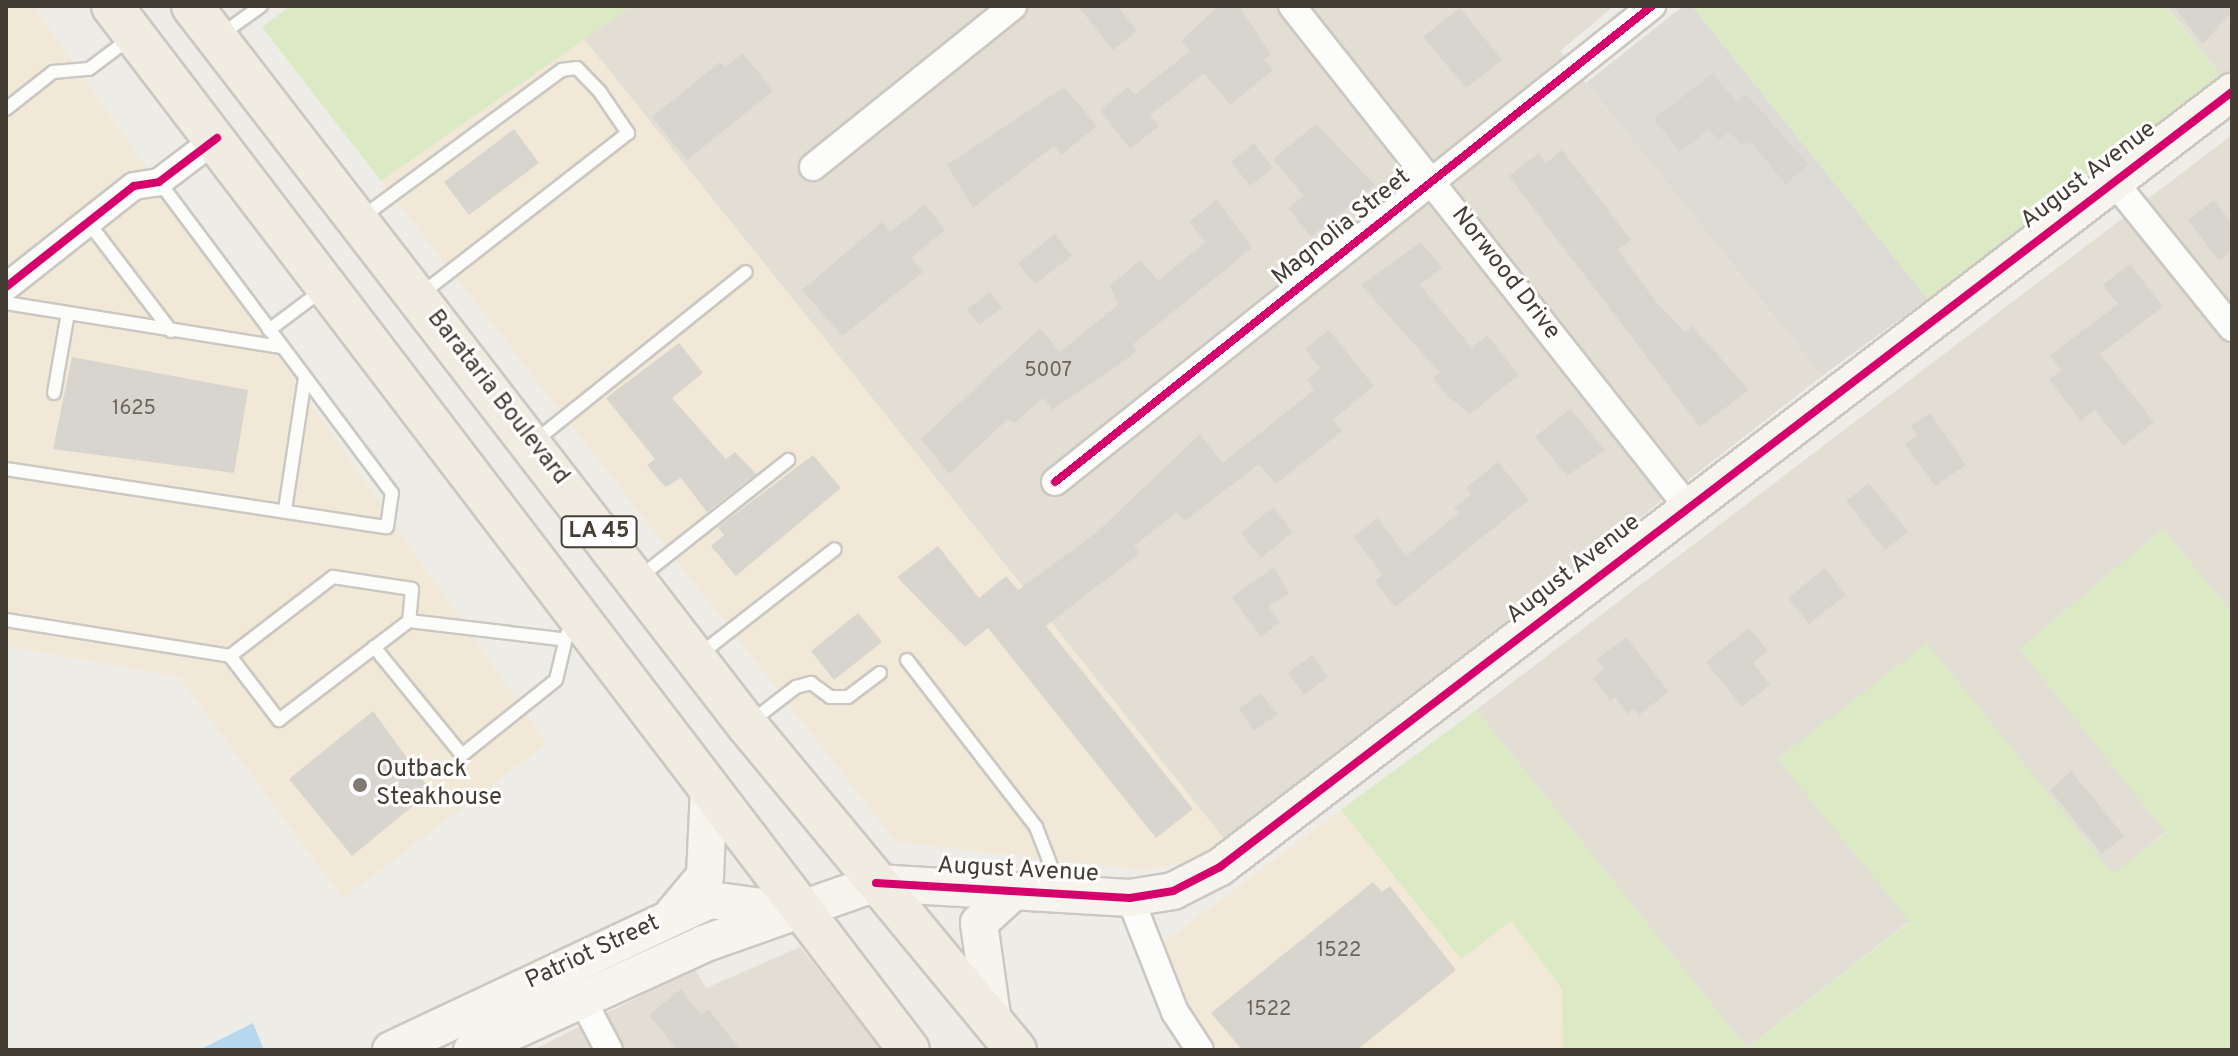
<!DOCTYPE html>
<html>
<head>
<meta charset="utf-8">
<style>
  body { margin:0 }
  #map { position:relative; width:2238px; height:1056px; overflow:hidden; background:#eeece6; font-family:Overpass,sans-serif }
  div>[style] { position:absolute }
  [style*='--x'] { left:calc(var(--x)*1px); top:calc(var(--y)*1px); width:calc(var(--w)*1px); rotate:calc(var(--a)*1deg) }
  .residential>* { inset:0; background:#e3ded3 }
  .commercial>* { inset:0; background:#f2e8d8 }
  .industrial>* { inset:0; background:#dedbd4 }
  .green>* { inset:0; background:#dbeac4 }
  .water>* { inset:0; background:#b5d8ee }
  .building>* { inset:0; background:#d8d5cf }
  .roads { filter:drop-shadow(2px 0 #cbc8c2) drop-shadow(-2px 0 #cbc8c2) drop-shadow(0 2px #cbc8c2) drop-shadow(0 -2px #cbc8c2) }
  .lane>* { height:12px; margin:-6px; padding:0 6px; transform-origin:6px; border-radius:6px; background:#fcfcfb }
  .street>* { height:26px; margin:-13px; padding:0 13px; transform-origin:13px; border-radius:13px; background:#fcfcfb }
  .secondary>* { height:36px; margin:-18px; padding:0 18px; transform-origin:18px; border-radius:18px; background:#f6f4ed }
  .primary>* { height:40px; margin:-20px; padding:0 20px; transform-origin:20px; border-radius:20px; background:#f0ece2 }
  .cycleway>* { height:8px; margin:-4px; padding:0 4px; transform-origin:4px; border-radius:4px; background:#d6006c }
  .dots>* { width:22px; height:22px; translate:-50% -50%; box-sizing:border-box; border:4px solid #fff; border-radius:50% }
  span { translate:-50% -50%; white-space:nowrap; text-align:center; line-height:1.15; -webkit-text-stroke:6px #fff; paint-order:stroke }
  .number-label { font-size:20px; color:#6a645b }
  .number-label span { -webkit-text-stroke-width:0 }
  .shield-label span { padding:2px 6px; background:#fff; border:2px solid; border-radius:6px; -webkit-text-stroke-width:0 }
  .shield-label { font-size:22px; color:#443d33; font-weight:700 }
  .street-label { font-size:24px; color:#443d33 }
  .poi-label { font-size:24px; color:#443d33 }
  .left { translate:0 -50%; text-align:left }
  .frame { position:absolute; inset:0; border:8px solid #443d33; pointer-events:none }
</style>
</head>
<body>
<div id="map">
  <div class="residential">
    <div style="clip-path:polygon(632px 6px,1614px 6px,1560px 51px,1822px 376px,1225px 840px,584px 39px)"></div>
    <div style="clip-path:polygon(2166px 6px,2232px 6px,2232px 69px,2222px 77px)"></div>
    <div style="clip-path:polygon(2232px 135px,2232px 613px,2163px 529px,2020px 649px,2166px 832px,2113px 875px,1927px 644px,1778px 759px,1910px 921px,1747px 1048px,1476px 710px)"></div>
    <div style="clip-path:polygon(800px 947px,882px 1050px,533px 1050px,695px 969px,706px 988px)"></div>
  </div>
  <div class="commercial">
    <div style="clip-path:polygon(6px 6px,34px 6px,547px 743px,343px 899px,179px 677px,6px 646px)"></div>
    <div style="clip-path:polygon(584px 39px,838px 355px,1225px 840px,1179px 864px,1145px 870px,896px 842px,381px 181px)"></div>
    <div style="clip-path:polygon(1341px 810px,1461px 959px,1511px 921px,1562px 989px,1563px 1050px,1214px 1050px,1159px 946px)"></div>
  </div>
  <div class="industrial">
    <div style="clip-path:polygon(1683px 6px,1692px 6px,1928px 299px,1822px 376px,1586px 83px)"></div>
  </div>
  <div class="green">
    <div style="clip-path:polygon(291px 6px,632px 6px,381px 181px,262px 27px)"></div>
    <div style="clip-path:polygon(1692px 6px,2165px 6px,2222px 77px,1928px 299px)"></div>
    <div style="clip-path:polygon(2163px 529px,2232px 613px,2232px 1050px,1563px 1050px,1562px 989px,1511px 921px,1461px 959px,1341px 810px,1476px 710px,1747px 1048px,1910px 922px,1778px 759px,1927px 643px,2113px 874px,2166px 833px,2020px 649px)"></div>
  </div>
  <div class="water">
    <div style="clip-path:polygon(253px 1023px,264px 1050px,199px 1050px)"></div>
  </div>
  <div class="building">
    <div style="clip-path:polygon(1078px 6px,1118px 6px,1137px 31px,1113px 50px)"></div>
    <div style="clip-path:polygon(1218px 6px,1239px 6px,1271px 54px,1264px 59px,1273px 70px,1230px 105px,1204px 73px,1150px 115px,1159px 126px,1130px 149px,1100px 110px,1128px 87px,1135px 95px,1190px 51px,1181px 41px)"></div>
    <div style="clip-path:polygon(2173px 6px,2232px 6px,2232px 11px,2203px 44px)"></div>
    <div style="clip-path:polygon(1460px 8px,1502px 60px,1466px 88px,1423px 37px)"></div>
    <div style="clip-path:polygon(743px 53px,773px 91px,687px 160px,652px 117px,720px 62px,725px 67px)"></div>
    <div style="clip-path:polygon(1713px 73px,1736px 102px,1746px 94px,1809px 165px,1785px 184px,1752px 143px,1740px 144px,1730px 132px,1718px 140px,1709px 129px,1680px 152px,1654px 119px)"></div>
    <div style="clip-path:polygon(1064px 87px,1097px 126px,1061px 155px,1054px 146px,973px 208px,947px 165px)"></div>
    <div style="clip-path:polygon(1316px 124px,1375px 185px,1311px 237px,1288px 208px,1304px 196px,1273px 159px)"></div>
    <div style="clip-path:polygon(514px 129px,539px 163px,469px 215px,444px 182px)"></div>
    <div style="clip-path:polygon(1254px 143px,1273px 168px,1250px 186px,1231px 162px)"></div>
    <div style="clip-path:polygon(1562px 150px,1631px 240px,1618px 250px,1657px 303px,1685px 332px,1692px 326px,1749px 390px,1700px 427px,1509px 176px,1539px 153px,1546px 163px)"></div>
    <div style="clip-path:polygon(1217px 199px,1252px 248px,1132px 345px,1137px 351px,1121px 363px,1052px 410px,1043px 398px,1014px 423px,1008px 419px,949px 474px,921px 439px,1040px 328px,1060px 352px,1118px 305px,1110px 286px,1140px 260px,1158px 281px,1205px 242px,1189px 222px)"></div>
    <div style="clip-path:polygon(2214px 200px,2232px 224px,2232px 250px,2219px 261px,2188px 220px)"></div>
    <div style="clip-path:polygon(925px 204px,945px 230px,911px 258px,923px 272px,842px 336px,802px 290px,882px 222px,890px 232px)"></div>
    <div style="clip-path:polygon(1055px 234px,1072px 256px,1035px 284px,1018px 263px)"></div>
    <div style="clip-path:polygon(1421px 242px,1442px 268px,1420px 285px,1472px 348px,1487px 335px,1519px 375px,1470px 414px,1448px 397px,1433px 378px,1440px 373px,1361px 285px)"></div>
    <div style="clip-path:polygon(2130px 264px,2163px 307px,2100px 354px,2154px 422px,2123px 446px,2095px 410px,2081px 421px,2049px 380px,2061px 370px,2050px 355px,2118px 304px,2103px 285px)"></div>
    <div style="clip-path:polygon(990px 292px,1002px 308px,979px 325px,967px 309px)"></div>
    <div style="clip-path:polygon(1329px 330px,1374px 386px,1333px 420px,1342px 431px,1276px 484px,1259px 464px,1185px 521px,1177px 512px,1134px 546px,1140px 553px,1046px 626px,1193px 809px,1156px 838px,988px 628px,965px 647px,897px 577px,938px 546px,979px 598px,1006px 576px,1018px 590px,1097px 532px,1200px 434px,1223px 463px,1314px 390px,1307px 380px,1320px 368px,1305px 349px)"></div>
    <div style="clip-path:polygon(679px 343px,703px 373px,672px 398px,726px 459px,735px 452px,756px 474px,707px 512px,681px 478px,666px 487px,660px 481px,647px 465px,655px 459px,606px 398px)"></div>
    <div style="clip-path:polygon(72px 357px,248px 390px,234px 473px,53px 449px)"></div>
    <div style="clip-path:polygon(1570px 409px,1605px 450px,1567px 476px,1535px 437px)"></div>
    <div style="clip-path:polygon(1930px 413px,1966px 465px,1935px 486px,1905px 444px,1917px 435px,1911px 426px)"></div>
    <div style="clip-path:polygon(813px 455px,841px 488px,736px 576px,711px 546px,724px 535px,718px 527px)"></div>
    <div style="clip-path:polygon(1498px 462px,1529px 500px,1395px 607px,1375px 581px,1383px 575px,1353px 537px,1378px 518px,1406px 556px,1459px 513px,1454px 508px,1471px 494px,1466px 488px)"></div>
    <div style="clip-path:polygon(1869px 483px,1908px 532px,1885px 550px,1846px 501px)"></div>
    <div style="clip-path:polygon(1273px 507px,1293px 532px,1261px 558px,1241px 533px)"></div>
    <div style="clip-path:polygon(1274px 567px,1289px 594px,1268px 606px,1280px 622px,1261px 637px,1232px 597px)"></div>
    <div style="clip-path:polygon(1825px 568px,1846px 595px,1809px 624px,1788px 598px)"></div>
    <div style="clip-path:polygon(858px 613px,882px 642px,834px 680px,811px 651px)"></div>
    <div style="clip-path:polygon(1749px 628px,1768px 651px,1753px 663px,1770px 685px,1742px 707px,1706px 662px)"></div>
    <div style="clip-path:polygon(1626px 637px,1669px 692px,1639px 715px,1634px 708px,1628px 714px,1615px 697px,1610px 701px,1593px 678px,1604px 669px,1597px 659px)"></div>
    <div style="clip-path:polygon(1312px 655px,1328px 677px,1304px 695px,1288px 673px)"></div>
    <div style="clip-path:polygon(1260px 693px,1278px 714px,1254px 731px,1239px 709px)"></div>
    <div style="clip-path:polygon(373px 711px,431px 791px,352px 856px,289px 779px)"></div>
    <div style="clip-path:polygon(2071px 771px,2124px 836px,2102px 854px,2050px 790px)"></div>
    <div style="clip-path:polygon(1373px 882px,1382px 892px,1390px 886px,1456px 970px,1357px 1050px,1242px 1050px,1211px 1013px)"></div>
    <div style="clip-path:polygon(681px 989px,701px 1015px,708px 1009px,741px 1050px,677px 1050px,649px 1015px)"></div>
  </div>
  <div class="roads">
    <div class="lane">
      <div style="--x:222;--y:34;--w:48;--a:-35.7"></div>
      <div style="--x:6;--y:109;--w:60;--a:-38.2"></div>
      <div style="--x:53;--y:72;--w:36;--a:-5"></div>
      <div style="--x:89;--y:69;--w:50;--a:-36.9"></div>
      <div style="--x:361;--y:218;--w:250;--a:-36.4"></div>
      <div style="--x:562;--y:70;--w:15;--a:-8"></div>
      <div style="--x:577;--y:68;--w:33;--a:46"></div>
      <div style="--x:600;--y:92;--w:50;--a:55.7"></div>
      <div style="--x:628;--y:133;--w:262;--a:142.1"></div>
      <div style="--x:88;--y:222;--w:137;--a:52.7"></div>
      <div style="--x:6;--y:303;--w:279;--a:9.1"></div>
      <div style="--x:269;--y:330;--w:65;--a:-36.9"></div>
      <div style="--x:54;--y:393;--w:81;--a:-80.1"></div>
      <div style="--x:535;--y:441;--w:270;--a:-38.7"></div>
      <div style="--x:6;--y:469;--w:385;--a:8.7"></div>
      <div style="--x:387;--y:527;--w:34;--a:-82"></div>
      <div style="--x:392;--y:493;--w:389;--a:-126.8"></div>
      <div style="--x:285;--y:510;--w:134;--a:-81.4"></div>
      <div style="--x:640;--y:577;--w:189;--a:-38.3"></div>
      <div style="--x:6;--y:620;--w:227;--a:9.1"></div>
      <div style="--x:230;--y:656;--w:130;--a:-37.5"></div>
      <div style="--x:333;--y:577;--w:80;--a:8.6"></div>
      <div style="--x:412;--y:589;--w:32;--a:95"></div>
      <div style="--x:409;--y:621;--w:152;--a:6.8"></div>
      <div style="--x:374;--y:647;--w:139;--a:50.8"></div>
      <div style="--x:462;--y:755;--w:120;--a:-38.6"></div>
      <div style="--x:556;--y:680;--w:47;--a:-76.6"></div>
      <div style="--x:699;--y:655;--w:172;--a:-37.9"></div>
      <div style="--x:230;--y:656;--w:81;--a:52.6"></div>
      <div style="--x:279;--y:720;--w:163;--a:-37.3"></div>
      <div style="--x:907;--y:660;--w:211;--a:52.3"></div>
      <div style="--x:1036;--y:827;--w:66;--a:68.8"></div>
      <div style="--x:752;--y:721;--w:56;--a:-37.7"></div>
      <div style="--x:796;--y:687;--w:16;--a:-15"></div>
      <div style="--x:811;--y:683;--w:24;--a:36"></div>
      <div style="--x:830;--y:697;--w:18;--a:0"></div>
      <div style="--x:848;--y:697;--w:40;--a:-37"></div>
    </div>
    <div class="street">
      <div style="--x:1292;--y:6;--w:637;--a:51.69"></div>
      <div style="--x:813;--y:167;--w:257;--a:-38.8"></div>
      <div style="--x:2115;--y:183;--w:186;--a:51.1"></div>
      <div style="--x:6;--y:287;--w:163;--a:-38.3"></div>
      <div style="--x:134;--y:186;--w:25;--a:-9"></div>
      <div style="--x:159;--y:182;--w:73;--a:-37.2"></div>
      <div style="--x:1055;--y:482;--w:764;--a:-38.57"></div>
      <div style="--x:1130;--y:898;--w:123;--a:68.5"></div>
      <div style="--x:1175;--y:1012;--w:45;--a:56.7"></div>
      <div style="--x:581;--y:997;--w:60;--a:62.2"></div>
    </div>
    <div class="secondary">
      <div style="--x:673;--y:914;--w:50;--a:-49.9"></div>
      <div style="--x:705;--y:876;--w:88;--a:-87.4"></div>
      <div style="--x:993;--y:1023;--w:101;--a:-98"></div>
      <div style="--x:979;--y:923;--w:47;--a:-42.4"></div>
      <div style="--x:391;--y:1050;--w:353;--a:-25.2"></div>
      <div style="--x:710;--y:900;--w:83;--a:7.6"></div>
      <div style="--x:472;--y:1050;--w:254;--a:-24.6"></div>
      <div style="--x:703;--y:944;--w:183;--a:-19.4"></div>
      <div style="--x:876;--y:883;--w:254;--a:3.4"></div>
      <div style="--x:1130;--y:898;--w:44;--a:-9.2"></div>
      <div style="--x:1173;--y:891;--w:53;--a:-27.1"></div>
      <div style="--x:1220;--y:867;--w:1275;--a:-37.45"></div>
    </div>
    <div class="primary">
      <div style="--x:112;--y:6;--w:1313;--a:52.64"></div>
      <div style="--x:192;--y:6;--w:908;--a:52.34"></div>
      <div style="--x:747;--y:725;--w:422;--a:50.4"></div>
    </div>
  </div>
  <div class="cycleway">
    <div style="--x:6;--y:287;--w:163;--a:-38.3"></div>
    <div style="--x:134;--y:186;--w:25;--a:-9"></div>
    <div style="--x:159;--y:182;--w:73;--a:-37.2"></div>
    <div style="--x:1055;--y:482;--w:764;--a:-38.57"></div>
    <div style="--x:876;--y:883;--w:254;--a:3.4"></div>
    <div style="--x:1130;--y:898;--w:44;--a:-9.2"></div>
    <div style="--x:1173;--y:891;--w:53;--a:-27.1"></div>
    <div style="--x:1220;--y:867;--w:1275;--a:-37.45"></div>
  </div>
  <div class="dots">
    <div style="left:360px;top:785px;background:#807a72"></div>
  </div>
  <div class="number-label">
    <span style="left:1048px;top:371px">5007</span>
    <span style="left:134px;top:409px">1625</span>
    <span style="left:1339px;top:951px">1522</span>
    <span style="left:1269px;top:1010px">1522</span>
  </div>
  <div class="shield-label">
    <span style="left:599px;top:532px">LA 45</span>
  </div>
  <div class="street-label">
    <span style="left:2089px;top:176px;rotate:-37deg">August Avenue</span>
    <span style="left:1342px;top:228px;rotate:-39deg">Magnolia Street</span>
    <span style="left:1505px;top:274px;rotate:52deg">Norwood Drive</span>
    <span style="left:497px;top:398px;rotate:52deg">Barataria Boulevard</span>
    <span style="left:1574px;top:570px;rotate:-38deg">August Avenue</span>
    <span style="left:1018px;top:871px;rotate:3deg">August Avenue</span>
    <span style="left:593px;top:953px;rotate:-25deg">Patriot Street</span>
  </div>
  <div class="poi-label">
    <span class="left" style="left:376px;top:785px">Outback<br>Steakhouse</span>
  </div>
  <div class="frame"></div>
</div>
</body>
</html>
